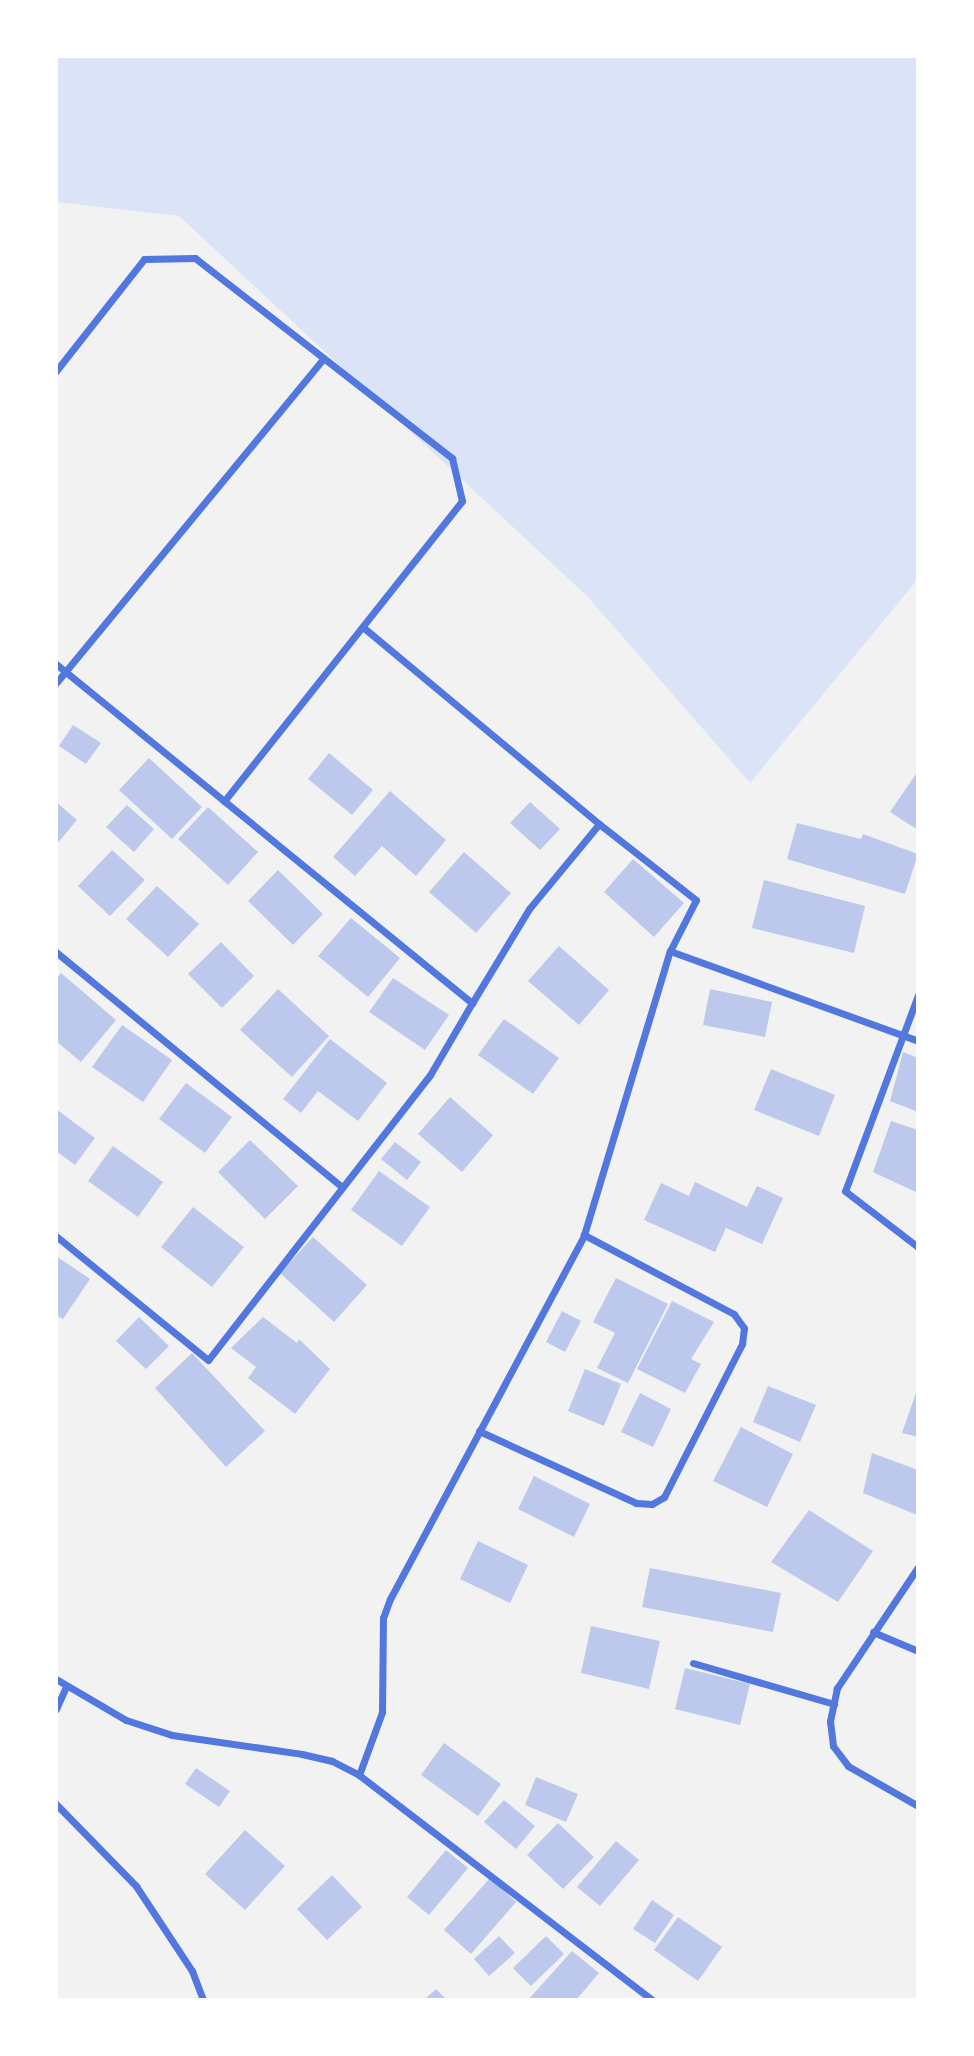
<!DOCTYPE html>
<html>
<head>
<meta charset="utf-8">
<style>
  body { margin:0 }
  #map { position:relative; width:974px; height:2056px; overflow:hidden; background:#f2f2f2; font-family:"Alegreya Sans",sans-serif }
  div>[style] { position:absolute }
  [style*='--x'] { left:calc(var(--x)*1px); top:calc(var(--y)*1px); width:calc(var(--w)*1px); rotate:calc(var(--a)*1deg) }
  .green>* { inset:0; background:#dbe4f7 }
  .building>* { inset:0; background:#bdc9ec }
  .minor>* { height:7px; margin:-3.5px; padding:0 3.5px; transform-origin:3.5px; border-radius:3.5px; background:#5277de }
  span { translate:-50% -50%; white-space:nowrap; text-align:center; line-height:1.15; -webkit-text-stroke:6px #fff; paint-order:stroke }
  .frame { position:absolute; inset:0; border:58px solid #fff; pointer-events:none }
</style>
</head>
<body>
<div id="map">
  <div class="green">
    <div style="clip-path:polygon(56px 56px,918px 56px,918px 579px,750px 783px,587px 596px,179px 216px,56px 202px)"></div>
  </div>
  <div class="building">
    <div style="clip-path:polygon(73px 725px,101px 743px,86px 764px,59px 746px)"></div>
    <div style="clip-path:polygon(329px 753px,373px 790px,352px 815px,308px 779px)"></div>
    <div style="clip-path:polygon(149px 758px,202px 807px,172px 839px,119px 790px)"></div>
    <div style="clip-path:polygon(918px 771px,918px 830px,890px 812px)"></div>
    <div style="clip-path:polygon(390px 791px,446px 840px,416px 876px,382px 846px,355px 876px,333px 857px)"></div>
    <div style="clip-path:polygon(56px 802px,77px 820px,56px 845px)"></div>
    <div style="clip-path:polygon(530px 802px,560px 829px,540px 850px,510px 823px)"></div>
    <div style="clip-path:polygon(127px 805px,154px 829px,134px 852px,106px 827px)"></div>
    <div style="clip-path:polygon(208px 807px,258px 852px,228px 885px,178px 839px)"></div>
    <div style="clip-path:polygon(797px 823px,861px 839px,863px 834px,918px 854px,905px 894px,787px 859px)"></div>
    <div style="clip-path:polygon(112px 850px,145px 880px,110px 916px,78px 886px)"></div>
    <div style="clip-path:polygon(464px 852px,511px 893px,476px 933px,429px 892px)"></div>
    <div style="clip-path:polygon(633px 859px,684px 903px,654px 937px,604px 892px)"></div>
    <div style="clip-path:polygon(278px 870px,323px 914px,293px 945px,248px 901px)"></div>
    <div style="clip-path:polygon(764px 880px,865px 906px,854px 953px,752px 928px)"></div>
    <div style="clip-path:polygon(157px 886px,199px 924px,168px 957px,126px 919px)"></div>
    <div style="clip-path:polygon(351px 918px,400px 958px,368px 997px,318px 956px)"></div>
    <div style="clip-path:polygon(221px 942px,254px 976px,222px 1008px,188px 974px)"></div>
    <div style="clip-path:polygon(559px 946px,609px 990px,579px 1025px,528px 981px)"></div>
    <div style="clip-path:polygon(61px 973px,116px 1020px,81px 1062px,56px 1041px,56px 979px)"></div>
    <div style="clip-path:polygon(393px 978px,449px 1015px,425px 1050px,369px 1012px)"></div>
    <div style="clip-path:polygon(278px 989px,329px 1036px,292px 1077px,240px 1030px)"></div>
    <div style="clip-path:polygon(710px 989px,772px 1002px,765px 1037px,703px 1025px)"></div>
    <div style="clip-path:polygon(504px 1019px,559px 1058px,533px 1094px,478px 1055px)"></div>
    <div style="clip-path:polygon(122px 1025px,172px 1060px,143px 1102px,92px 1067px)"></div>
    <div style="clip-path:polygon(330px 1039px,387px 1083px,358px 1121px,318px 1091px,301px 1113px,283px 1099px)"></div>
    <div style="clip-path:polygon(903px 1052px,918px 1058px,918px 1112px,890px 1101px)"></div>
    <div style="clip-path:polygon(771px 1069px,835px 1095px,819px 1136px,754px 1110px)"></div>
    <div style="clip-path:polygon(186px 1083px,232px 1117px,205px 1153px,159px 1119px)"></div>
    <div style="clip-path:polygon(450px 1097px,493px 1135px,462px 1172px,418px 1134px)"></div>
    <div style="clip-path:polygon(56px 1109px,95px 1138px,75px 1165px,56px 1151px)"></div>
    <div style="clip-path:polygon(891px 1121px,918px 1130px,918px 1193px,873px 1172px)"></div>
    <div style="clip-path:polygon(250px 1140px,298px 1186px,265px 1219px,218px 1172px)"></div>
    <div style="clip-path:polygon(395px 1142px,421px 1162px,407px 1180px,381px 1159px)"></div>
    <div style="clip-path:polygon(113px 1146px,163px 1182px,138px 1217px,88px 1181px)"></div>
    <div style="clip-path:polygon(379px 1171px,430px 1207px,402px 1246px,351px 1210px)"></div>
    <div style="clip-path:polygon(695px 1182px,747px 1207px,757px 1186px,783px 1198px,762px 1244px,726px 1228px,715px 1252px,644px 1220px,661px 1183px,689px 1196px)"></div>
    <div style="clip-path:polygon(193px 1207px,244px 1247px,212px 1287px,161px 1247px)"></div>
    <div style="clip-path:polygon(313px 1237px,367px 1285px,334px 1322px,280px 1273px)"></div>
    <div style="clip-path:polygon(56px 1256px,90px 1279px,63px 1319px,56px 1315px)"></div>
    <div style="clip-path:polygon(616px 1278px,668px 1304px,628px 1383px,597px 1368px,615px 1333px,593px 1322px)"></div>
    <div style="clip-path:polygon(672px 1301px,714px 1322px,691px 1359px,701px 1364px,685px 1393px,637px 1369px)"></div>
    <div style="clip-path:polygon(562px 1311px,581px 1321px,565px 1352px,546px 1342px)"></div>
    <div style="clip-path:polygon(139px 1317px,169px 1346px,146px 1369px,116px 1341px)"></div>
    <div style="clip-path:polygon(263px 1317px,297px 1343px,299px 1339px,330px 1369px,295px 1414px,248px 1378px,256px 1367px,231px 1348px)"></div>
    <div style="clip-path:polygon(192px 1353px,265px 1431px,226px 1467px,155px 1388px)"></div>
    <div style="clip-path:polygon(585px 1369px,621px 1384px,604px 1426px,568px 1411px)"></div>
    <div style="clip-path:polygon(768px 1386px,816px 1405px,800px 1442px,753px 1422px)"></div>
    <div style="clip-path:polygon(918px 1387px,918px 1437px,902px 1433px)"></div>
    <div style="clip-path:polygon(640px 1393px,671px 1409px,653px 1447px,621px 1432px)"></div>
    <div style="clip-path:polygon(741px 1427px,793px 1454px,767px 1507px,713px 1481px)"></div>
    <div style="clip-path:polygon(872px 1453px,918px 1470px,917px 1515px,863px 1493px)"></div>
    <div style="clip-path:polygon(534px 1476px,590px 1504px,574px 1537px,518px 1509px)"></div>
    <div style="clip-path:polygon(809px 1510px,873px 1551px,838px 1602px,771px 1562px)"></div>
    <div style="clip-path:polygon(478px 1541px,528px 1565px,510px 1603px,460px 1579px)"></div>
    <div style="clip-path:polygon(650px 1568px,781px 1593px,773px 1632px,642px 1607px)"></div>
    <div style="clip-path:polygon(591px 1626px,660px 1641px,649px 1689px,581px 1673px)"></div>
    <div style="clip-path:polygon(685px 1668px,750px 1684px,740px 1725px,675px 1709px)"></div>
    <div style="clip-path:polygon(444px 1743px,501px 1784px,478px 1816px,421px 1775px)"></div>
    <div style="clip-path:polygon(196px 1768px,230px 1791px,219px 1807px,185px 1784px)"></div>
    <div style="clip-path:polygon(536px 1777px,578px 1794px,566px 1822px,525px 1805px)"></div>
    <div style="clip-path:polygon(504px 1800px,535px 1826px,516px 1849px,484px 1822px)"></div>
    <div style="clip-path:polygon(558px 1823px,594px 1857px,563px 1889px,527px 1855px)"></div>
    <div style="clip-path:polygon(245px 1830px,285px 1866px,245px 1910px,205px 1874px)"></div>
    <div style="clip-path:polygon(616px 1841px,639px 1860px,600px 1906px,577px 1887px)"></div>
    <div style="clip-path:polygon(446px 1850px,468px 1868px,429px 1915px,407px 1897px)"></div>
    <div style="clip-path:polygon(332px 1875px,362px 1907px,327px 1940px,297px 1909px)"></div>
    <div style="clip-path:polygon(490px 1878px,516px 1902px,471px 1954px,444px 1930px)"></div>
    <div style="clip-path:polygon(652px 1900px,674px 1915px,655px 1943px,633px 1929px)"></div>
    <div style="clip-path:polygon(678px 1917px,722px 1947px,698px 1981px,654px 1950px)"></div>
    <div style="clip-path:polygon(499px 1936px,515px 1953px,489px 1976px,474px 1959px)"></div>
    <div style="clip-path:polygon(546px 1936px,564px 1954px,531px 1986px,513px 1968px)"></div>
    <div style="clip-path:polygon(572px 1951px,599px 1973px,576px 2000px,528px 2000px)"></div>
    <div style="clip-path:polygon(436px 1989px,447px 2000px,424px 2000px)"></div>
  </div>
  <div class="minor">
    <div style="--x:56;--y:371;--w:142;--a:-51.8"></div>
    <div style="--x:144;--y:259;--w:51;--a:-1.1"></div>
    <div style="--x:195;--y:258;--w:326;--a:37.9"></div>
    <div style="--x:452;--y:458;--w:44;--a:76.9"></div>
    <div style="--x:462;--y:501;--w:383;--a:128.4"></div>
    <div style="--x:364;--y:628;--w:306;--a:39.8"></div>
    <div style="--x:599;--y:824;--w:110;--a:129.5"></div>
    <div style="--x:529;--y:909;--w:110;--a:121.2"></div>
    <div style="--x:56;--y:664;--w:537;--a:39.18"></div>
    <div style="--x:472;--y:1003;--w:83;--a:120.3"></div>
    <div style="--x:430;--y:1075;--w:361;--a:127.9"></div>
    <div style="--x:208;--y:1360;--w:196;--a:-140.8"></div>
    <div style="--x:56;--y:683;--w:421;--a:-50.5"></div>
    <div style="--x:670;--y:951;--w:264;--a:19.9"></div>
    <div style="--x:56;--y:952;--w:370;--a:39.4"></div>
    <div style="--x:918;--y:995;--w:209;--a:110.4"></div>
    <div style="--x:845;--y:1191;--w:92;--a:37.5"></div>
    <div style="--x:479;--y:1431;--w:173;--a:24.6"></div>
    <div style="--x:636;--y:1503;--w:16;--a:4"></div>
    <div style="--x:652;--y:1504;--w:14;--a:-30"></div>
    <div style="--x:664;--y:1497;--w:172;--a:-63"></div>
    <div style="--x:742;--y:1344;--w:16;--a:-83"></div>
    <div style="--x:744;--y:1328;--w:17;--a:-126"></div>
    <div style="--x:734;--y:1314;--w:170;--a:-152.2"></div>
    <div style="--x:918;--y:1567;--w:146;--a:123.8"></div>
    <div style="--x:837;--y:1688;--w:34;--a:102"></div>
    <div style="--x:830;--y:1721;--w:25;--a:83"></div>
    <div style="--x:833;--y:1746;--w:25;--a:53"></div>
    <div style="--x:848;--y:1766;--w:81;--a:29.7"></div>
    <div style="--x:873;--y:1632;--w:49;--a:22.9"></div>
    <div style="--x:693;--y:1663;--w:147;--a:16.2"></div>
    <div style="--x:56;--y:1679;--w:81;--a:30.4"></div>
    <div style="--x:126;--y:1720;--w:48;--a:18.1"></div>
    <div style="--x:172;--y:1735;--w:131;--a:8.3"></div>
    <div style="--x:302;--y:1754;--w:31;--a:13"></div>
    <div style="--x:332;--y:1761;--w:30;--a:27"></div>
    <div style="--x:359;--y:1775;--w:369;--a:37.5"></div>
    <div style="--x:56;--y:1709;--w:24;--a:-66"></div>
    <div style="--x:359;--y:1775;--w:67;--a:-69.9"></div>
    <div style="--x:382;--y:1712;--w:94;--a:-89.4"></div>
    <div style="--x:383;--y:1618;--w:20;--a:-70"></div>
    <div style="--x:390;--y:1599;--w:412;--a:-61.9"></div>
    <div style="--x:584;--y:1235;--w:297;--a:-73.2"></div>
    <div style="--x:670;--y:951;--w:57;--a:-63"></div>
    <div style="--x:696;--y:900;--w:123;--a:-141.9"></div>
    <div style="--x:56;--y:1804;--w:115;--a:45.7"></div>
    <div style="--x:136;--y:1886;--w:102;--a:56.6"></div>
    <div style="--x:192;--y:1971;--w:31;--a:69"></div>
  </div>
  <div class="frame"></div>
</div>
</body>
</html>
